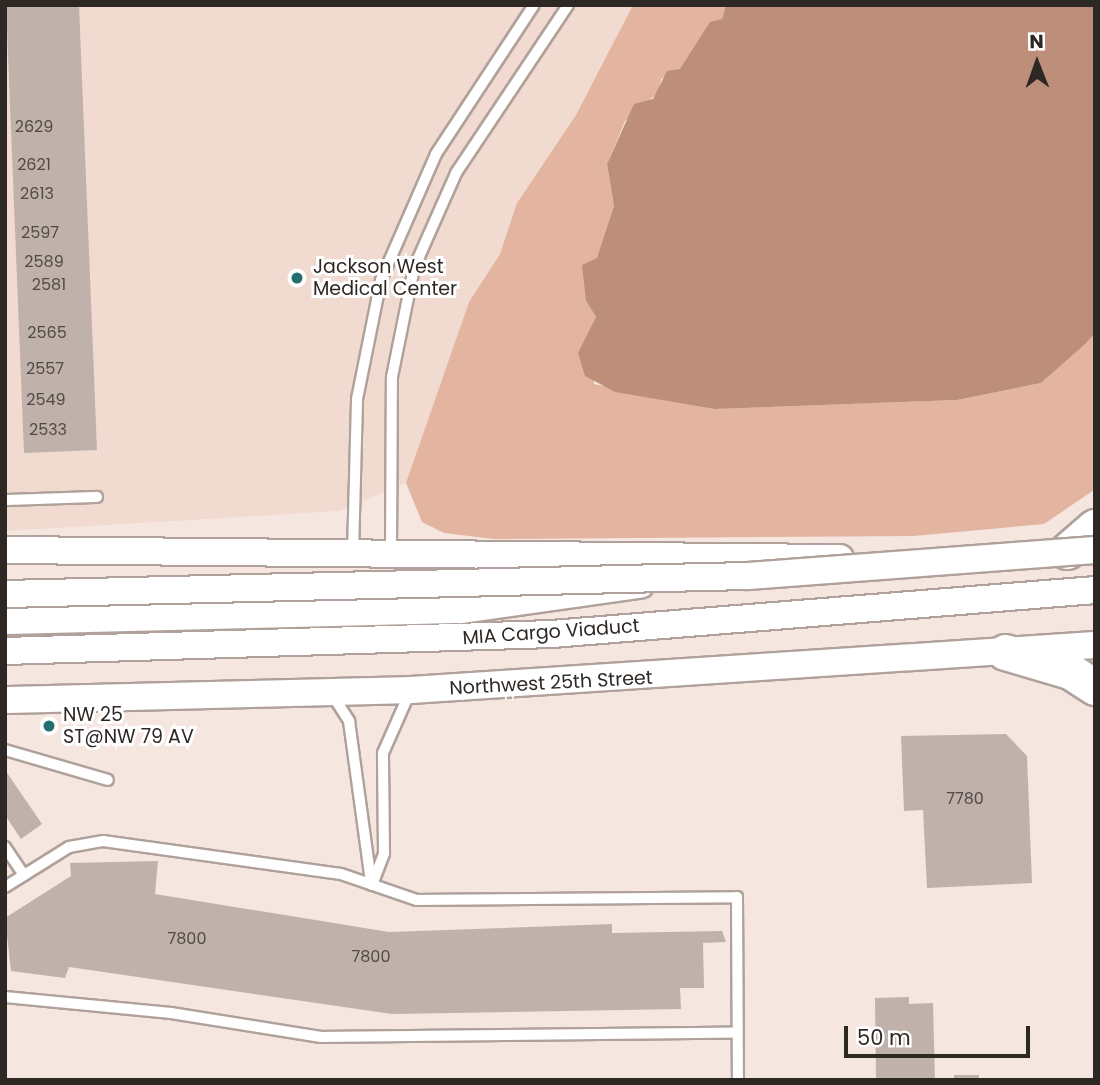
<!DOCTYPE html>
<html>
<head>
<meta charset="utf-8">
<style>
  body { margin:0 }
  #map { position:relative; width:1100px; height:1085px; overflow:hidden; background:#f5e6df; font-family:Poppins,sans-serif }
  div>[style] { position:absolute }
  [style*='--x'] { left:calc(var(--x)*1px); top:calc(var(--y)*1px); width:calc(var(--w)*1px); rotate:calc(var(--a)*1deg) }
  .built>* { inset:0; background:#f1dad0 }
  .green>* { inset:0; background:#e3b4a0 }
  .water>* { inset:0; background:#bd8f7b }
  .building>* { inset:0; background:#c0b2ab }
  .roads { filter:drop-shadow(2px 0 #b0a19b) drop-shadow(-2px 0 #b0a19b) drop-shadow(0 2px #b0a19b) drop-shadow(0 -2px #b0a19b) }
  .lane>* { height:10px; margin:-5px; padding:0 5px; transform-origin:5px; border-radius:5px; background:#fff }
  .secondary>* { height:26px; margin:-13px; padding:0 13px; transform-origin:13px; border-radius:13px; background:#fff }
  .highway>* { height:35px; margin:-17.5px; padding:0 17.5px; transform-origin:17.5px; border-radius:17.5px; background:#fff }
  .bridges { filter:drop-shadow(2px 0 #b0a19b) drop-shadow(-2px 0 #b0a19b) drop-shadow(0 2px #b0a19b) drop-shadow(0 -2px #b0a19b) }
  .secondary-bridge>* { height:26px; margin:-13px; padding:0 13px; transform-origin:13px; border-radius:13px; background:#fff }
  .dots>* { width:19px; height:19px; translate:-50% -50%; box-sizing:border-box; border:4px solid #fff; border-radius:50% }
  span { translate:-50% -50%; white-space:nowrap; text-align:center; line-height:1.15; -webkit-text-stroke:6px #fff; paint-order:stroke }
  .number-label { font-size:16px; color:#524a46 }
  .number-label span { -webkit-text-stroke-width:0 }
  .poi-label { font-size:19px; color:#2e2825 }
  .left { translate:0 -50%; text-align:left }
  .street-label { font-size:19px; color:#2e2825 }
  .frame { position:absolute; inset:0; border:7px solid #2e2825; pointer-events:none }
  .north { position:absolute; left:1002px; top:28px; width:70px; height:70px; -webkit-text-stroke:5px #fff; paint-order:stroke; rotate:359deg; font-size:19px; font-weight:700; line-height:28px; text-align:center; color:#2e2825 }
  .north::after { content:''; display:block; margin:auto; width:24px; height:32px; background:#2e2825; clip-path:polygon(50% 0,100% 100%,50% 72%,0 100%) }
  .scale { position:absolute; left:844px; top:1026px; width:186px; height:32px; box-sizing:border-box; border:4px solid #2e2825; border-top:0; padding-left:9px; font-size:21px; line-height:24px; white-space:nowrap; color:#2e2825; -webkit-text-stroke:5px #fff; paint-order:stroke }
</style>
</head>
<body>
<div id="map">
  <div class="built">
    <div style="clip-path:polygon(5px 5px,633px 5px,576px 115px,517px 203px,500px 254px,469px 302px,406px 483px,339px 511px,5px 531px)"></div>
  </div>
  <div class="green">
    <div style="clip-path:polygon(633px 5px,726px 5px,722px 19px,680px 69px,661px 79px,659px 92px,625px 121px,607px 164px,614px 206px,586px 301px,596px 317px,590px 331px,594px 384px,715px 409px,957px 400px,1041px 383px,1095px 333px,1094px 490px,1044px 524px,914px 536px,494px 539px,444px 533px,422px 522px,406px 483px,469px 302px,500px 254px,517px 203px,576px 115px)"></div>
  </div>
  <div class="water">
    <div style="clip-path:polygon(726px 5px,1095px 5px,1095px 333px,1085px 344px,1041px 383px,957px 400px,715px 409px,615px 392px,585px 376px,578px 353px,596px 317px,586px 301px,582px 265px,597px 258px,614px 206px,607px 164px,634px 104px,653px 99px,667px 71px,680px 69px,710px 22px,722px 19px)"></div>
  </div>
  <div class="building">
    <div style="clip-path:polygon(6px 5px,79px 5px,97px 450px,24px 453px)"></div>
    <div style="clip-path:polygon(1006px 734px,1027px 756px,1032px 883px,927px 888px,923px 810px,904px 811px,901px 736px)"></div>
    <div style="clip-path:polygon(5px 770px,42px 824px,21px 839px,5px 815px)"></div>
    <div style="clip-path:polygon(158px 861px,155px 894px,389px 932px,612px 924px,612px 933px,722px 931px,726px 942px,703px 943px,704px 988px,680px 988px,681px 1009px,392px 1014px,69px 967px,65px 978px,11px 971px,5px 918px,71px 876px,70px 863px)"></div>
    <div style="clip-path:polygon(909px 997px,909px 1004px,933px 1003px,935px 1080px,876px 1080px,875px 998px)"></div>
    <div style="clip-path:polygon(954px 1075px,979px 1075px,979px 1080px,954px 1080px)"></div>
  </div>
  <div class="roads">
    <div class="lane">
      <div style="--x:5;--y:500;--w:92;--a:-1.9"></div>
      <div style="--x:391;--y:552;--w:175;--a:-89.7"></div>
      <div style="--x:392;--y:377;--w:111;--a:-78.6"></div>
      <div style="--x:414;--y:268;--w:104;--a:-66.1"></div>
      <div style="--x:456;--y:173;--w:202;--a:-56.3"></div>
      <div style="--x:353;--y:553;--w:154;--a:-88.5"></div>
      <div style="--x:357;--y:399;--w:121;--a:-78.6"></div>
      <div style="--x:381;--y:280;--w:137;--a:-66.4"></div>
      <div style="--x:436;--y:154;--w:178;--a:-56.7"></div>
      <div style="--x:333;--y:696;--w:30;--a:57"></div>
      <div style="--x:349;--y:721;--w:162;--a:82.2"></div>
      <div style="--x:5;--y:750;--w:107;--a:16.2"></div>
      <div style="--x:5;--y:847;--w:34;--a:56"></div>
      <div style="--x:372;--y:885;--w:34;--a:-69"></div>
      <div style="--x:384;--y:853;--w:100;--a:-90.6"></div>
      <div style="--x:383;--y:753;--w:64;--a:-66.2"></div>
      <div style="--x:5;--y:887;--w:75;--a:-32"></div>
      <div style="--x:69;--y:847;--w:35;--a:-10"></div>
      <div style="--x:103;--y:841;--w:240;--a:7.9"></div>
      <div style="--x:341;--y:874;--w:80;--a:18.9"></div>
      <div style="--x:417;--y:900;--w:320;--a:-0.5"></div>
      <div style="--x:737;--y:897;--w:183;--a:89.7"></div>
      <div style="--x:5;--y:997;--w:167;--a:5.5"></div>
      <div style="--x:171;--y:1013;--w:152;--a:9.1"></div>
      <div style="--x:321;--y:1037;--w:416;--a:-0.6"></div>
    </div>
    <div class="secondary">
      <div style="--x:5;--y:550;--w:835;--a:0.55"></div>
      <div style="--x:5;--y:621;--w:456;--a:-1.4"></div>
      <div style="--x:461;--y:610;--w:181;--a:-8"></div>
      <div style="--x:5;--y:651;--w:547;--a:-1.78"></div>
      <div style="--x:552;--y:634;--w:545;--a:-4.63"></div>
      <div style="--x:5;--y:700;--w:406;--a:-1.4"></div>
      <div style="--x:411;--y:690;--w:685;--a:-3.76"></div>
    </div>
    <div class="highway">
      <div style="--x:1067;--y:551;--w:37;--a:-41"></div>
      <div style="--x:1005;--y:652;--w:68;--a:16.3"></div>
      <div style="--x:1070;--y:671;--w:30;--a:33"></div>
    </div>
  </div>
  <div class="bridges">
    <div class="secondary-bridge">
      <div style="--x:5;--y:594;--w:743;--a:-1.39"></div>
      <div style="--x:748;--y:576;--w:348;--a:-4.3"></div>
    </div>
  </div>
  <div class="dots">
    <div style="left:297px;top:278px;background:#236e6e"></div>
    <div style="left:49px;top:726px;background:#236e6e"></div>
  </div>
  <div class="number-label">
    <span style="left:34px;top:127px">2629</span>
    <span style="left:34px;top:165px">2621</span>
    <span style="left:37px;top:194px">2613</span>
    <span style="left:40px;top:233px">2597</span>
    <span style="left:44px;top:262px">2589</span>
    <span style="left:49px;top:285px">2581</span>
    <span style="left:47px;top:333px">2565</span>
    <span style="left:45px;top:369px">2557</span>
    <span style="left:46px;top:400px">2549</span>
    <span style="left:48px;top:430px">2533</span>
    <span style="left:965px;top:799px">7780</span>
    <span style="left:187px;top:939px">7800</span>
    <span style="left:371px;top:957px">7800</span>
  </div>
  <div class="poi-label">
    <span class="left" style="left:313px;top:278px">Jackson West<br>Medical Center</span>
    <span class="left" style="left:63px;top:726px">NW 25<br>ST@NW 79 AV</span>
  </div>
  <div class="street-label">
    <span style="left:551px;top:632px;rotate:-4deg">MIA Cargo Viaduct</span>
    <span style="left:551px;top:683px;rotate:-3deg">Northwest 25th Street</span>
  </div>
  <div class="frame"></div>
  <div class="north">N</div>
  <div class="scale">50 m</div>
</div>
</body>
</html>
